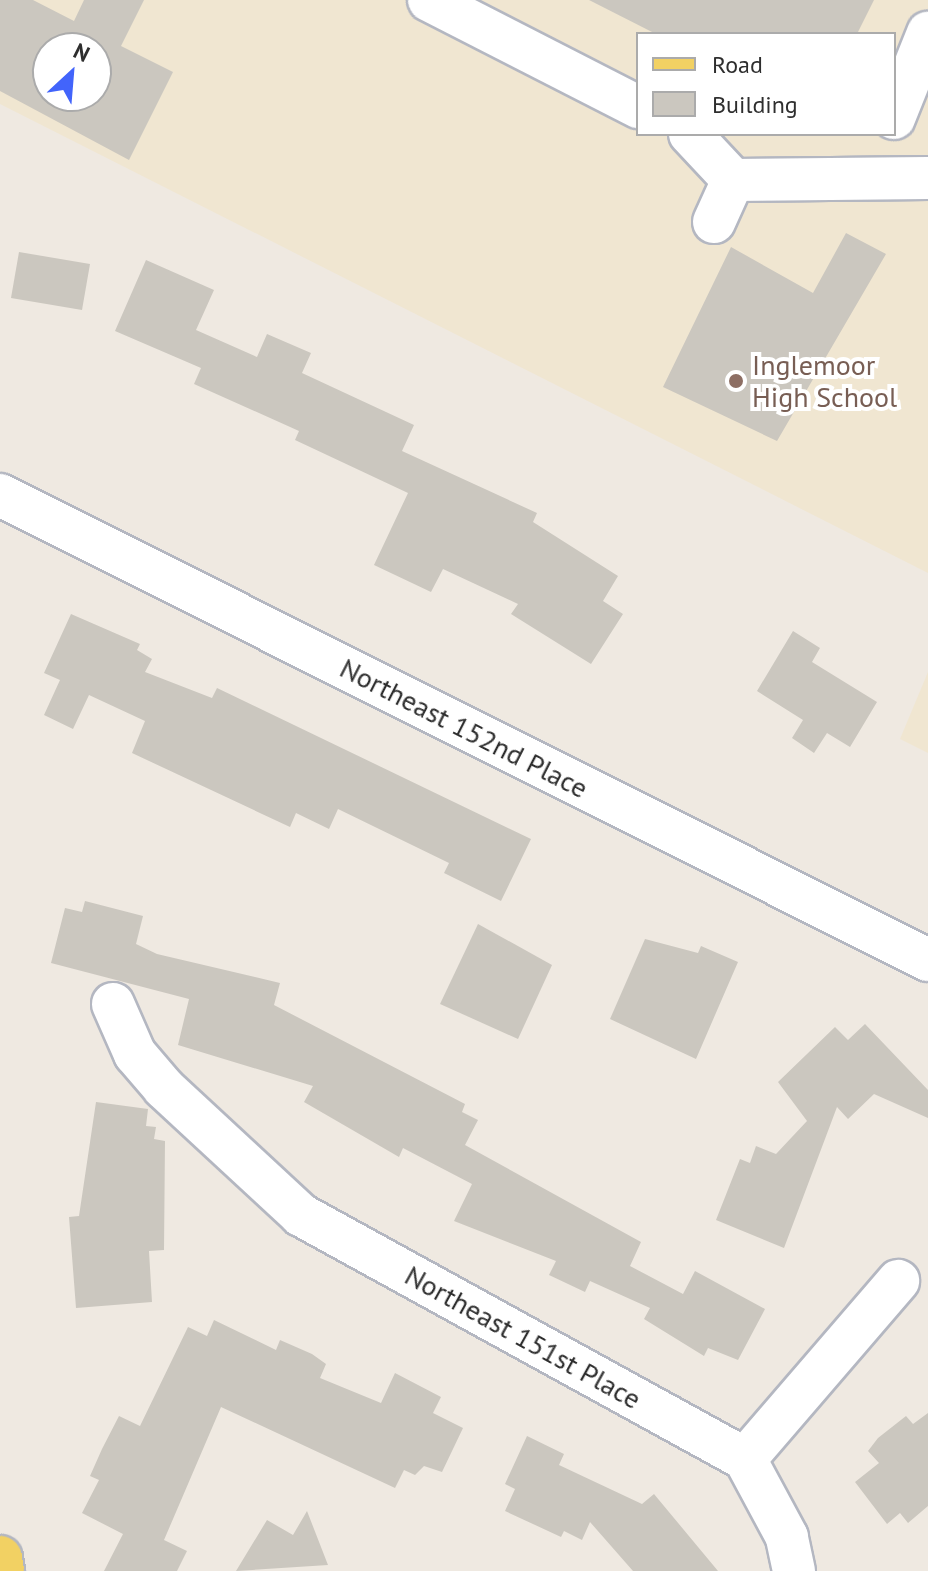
<!DOCTYPE html>
<html>
<head>
<meta charset="utf-8">
<style>
  body { margin:0 }
  #map { position:relative; width:928px; height:1571px; overflow:hidden; background:#efe9e1; font-family:"PT Sans",sans-serif }
  div>[style] { position:absolute }
  [style*='--x'] { left:calc(var(--x)*1px); top:calc(var(--y)*1px); width:calc(var(--w)*1px); rotate:calc(var(--a)*1deg) }
  .education>* { inset:0; background:#f0e6d1 }
  .building>* { inset:0; background:#cbc7bf }
  .roads { filter:drop-shadow(2px 0 #b4b7c1) drop-shadow(-2px 0 #b4b7c1) drop-shadow(0 2px #b4b7c1) drop-shadow(0 -2px #b4b7c1) }
  .minor>* { height:42px; margin:-21px; padding:0 21px; transform-origin:21px; border-radius:21px; background:#fff }
  .major>* { height:44px; margin:-22px; padding:0 22px; transform-origin:22px; border-radius:22px; background:#f2d163 }
  .dots>* { width:22px; height:22px; translate:-50% -50%; box-sizing:border-box; border:4px solid #fff; border-radius:50% }
  span { translate:-50% -50%; white-space:nowrap; text-align:center; line-height:1.15; -webkit-text-stroke:8px #fff; paint-order:stroke }
  .education-label { font-size:28px; color:#785e54 }
  .left { translate:0 -50%; text-align:left }
  .street-label { font-size:28px; color:#2e2e2e }
  .legend { position:absolute; left:636px; top:32px; width:260px; height:104px; box-sizing:border-box; background:#fff; border:2px solid #ababab; margin:0; padding:10px 14px; list-style:none; font-size:24px; color:#2e2e2e }
  .legend li { display:flex; align-items:center; gap:16px; height:40px }
  .legend b { width:40px; border:2px solid #ababab }
  .north { position:absolute; left:32px; top:32px; width:80px; height:80px; box-sizing:border-box; background:#fff; border:2px solid #ababab; border-radius:50%; rotate:26deg; font-size:22px; font-weight:700; line-height:32px; text-align:center; color:#2e2e2e }
  .north::after { content:''; display:block; margin:auto; width:28px; height:36px; background:#4264fb; clip-path:polygon(50% 0,100% 100%,50% 72%,0 100%) }
</style>
</head>
<body>
<div id="map">
  <div class="education">
    <div style="clip-path:polygon(evenodd,0 0,928px 0,928px 573px,0 104px,0 0,638px 34px,894px 34px,894px 134px,638px 134px,638px 34px,0 0,48px 48px,96px 48px,96px 96px,48px 96px,48px 48px)"></div>
    <div style="clip-path:polygon(928px 672px,928px 753px,900px 739px)"></div>
  </div>
  <div class="building">
    <div style="clip-path:polygon(evenodd,0 0,33px 0,74px 21px,84px 0,144px 0,121px 46px,173px 72px,129px 160px,0 91px,0 0,48px 48px,96px 48px,96px 96px,48px 96px,48px 48px)"></div>
    <div style="clip-path:polygon(589px 0,874px 0,857px 34px,656px 34px)"></div>
    <div style="clip-path:polygon(846px 233px,886px 254px,777px 441px,663px 387px,731px 247px,813px 293px)"></div>
    <div style="clip-path:polygon(19px 252px,90px 264px,82px 310px,11px 298px)"></div>
    <div style="clip-path:polygon(146px 260px,214px 290px,196px 330px,257px 357px,267px 334px,311px 353px,302px 373px,414px 425px,402px 451px,537px 513px,533px 522px,618px 576px,603px 601px,623px 614px,591px 664px,511px 614px,518px 604px,443px 569px,431px 592px,374px 565px,408px 493px,295px 440px,299px 431px,194px 384px,201px 368px,115px 331px)"></div>
    <div style="clip-path:polygon(71px 614px,140px 644px,137px 650px,152px 659px,145px 672px,212px 698px,217px 688px,531px 839px,501px 901px,444px 873px,449px 863px,338px 809px,329px 829px,296px 813px,290px 827px,132px 753px,145px 721px,89px 695px,73px 729px,44px 715px,60px 680px,44px 673px)"></div>
    <div style="clip-path:polygon(793px 631px,820px 648px,812px 662px,877px 702px,850px 747px,827px 733px,814px 753px,792px 738px,803px 720px,757px 691px)"></div>
    <div style="clip-path:polygon(85px 901px,143px 916px,136px 944px,157px 954px,280px 983px,274px 1005px,465px 1104px,462px 1112px,478px 1120px,465px 1145px,641px 1242px,630px 1266px,683px 1294px,695px 1271px,765px 1309px,738px 1360px,708px 1348px,704px 1356px,644px 1319px,650px 1308px,590px 1281px,585px 1292px,549px 1275px,556px 1261px,454px 1221px,472px 1184px,403px 1148px,399px 1157px,304px 1102px,313px 1086px,178px 1045px,189px 999px,51px 963px,65px 908px,82px 912px)"></div>
    <div style="clip-path:polygon(478px 924px,552px 965px,518px 1039px,440px 1004px)"></div>
    <div style="clip-path:polygon(645px 939px,698px 953px,701px 946px,738px 962px,696px 1059px,610px 1019px)"></div>
    <div style="clip-path:polygon(865px 1024px,928px 1090px,928px 1118px,874px 1094px,848px 1119px,837px 1107px,784px 1248px,716px 1220px,740px 1159px,750px 1163px,756px 1146px,776px 1154px,807px 1121px,778px 1082px,835px 1027px,848px 1040px)"></div>
    <div style="clip-path:polygon(96px 1102px,148px 1109px,146px 1126px,156px 1127px,154px 1139px,165px 1141px,164px 1250px,149px 1251px,152px 1302px,76px 1308px,69px 1217px,79px 1216px)"></div>
    <div style="clip-path:polygon(214px 1320px,276px 1350px,280px 1340px,312px 1354px,326px 1364px,320px 1378px,381px 1403px,395px 1373px,441px 1397px,433px 1413px,463px 1428px,442px 1472px,424px 1466px,415px 1475px,404px 1470px,395px 1488px,221px 1407px,164px 1540px,187px 1551px,177px 1571px,104px 1571px,123px 1534px,82px 1513px,99px 1480px,90px 1476px,102px 1449px,119px 1416px,140px 1426px,188px 1327px,207px 1336px)"></div>
    <div style="clip-path:polygon(928px 1413px,928px 1506px,908px 1523px,900px 1513px,887px 1524px,855px 1482px,879px 1463px,868px 1451px,878px 1438px,906px 1416px,913px 1424px)"></div>
    <div style="clip-path:polygon(527px 1436px,564px 1454px,559px 1465px,642px 1504px,654px 1494px,718px 1571px,633px 1571px,590px 1522px,582px 1540px,564px 1531px,561px 1537px,505px 1511px,515px 1489px,505px 1484px)"></div>
    <div style="clip-path:polygon(307px 1511px,328px 1565px,236px 1571px,267px 1520px,293px 1535px)"></div>
  </div>
  <div class="roads">
    <div class="minor">
      <div style="--x:429;--y:0;--w:235;--a:27.1"></div>
      <div style="--x:894;--y:118;--w:92;--a:-68.2"></div>
      <div style="--x:690;--y:134;--w:63;--a:46.9"></div>
      <div style="--x:733;--y:180;--w:195;--a:-0.6"></div>
      <div style="--x:714;--y:222;--w:46;--a:-65.7"></div>
      <div style="--x:0;--y:495;--w:1038;--a:26.61"></div>
      <div style="--x:113;--y:1004;--w:55;--a:66.3"></div>
      <div style="--x:135;--y:1054;--w:45;--a:49.5"></div>
      <div style="--x:164;--y:1088;--w:187;--a:42.8"></div>
      <div style="--x:301;--y:1215;--w:507;--a:28.79"></div>
      <div style="--x:794;--y:1571;--w:35;--a:-102"></div>
      <div style="--x:787;--y:1537;--w:89;--a:-118.3"></div>
      <div style="--x:745;--y:1459;--w:235;--a:-49.3"></div>
    </div>
    <div class="major">
      <div style="--x:0;--y:1558;--w:13;--a:81"></div>
    </div>
  </div>
  <div class="dots">
    <div style="left:736px;top:381px;background:#8d6e63"></div>
  </div>
  <div class="education-label">
    <span class="left" style="left:752px;top:381px">Inglemoor<br>High School</span>
  </div>
  <div class="street-label">
    <span style="left:464px;top:728px;rotate:27deg">Northeast 152nd Place</span>
    <span style="left:523px;top:1337px;rotate:29deg">Northeast 151st Place</span>
  </div>
  <ul class="legend">
  <li><b style="height:10px;background:#f2d163"></b>Road</li>
  <li><b style="height:22px;background:#cbc7bf"></b>Building</li>
  </ul>
  <div class="north">N</div>
</div>
</body>
</html>
